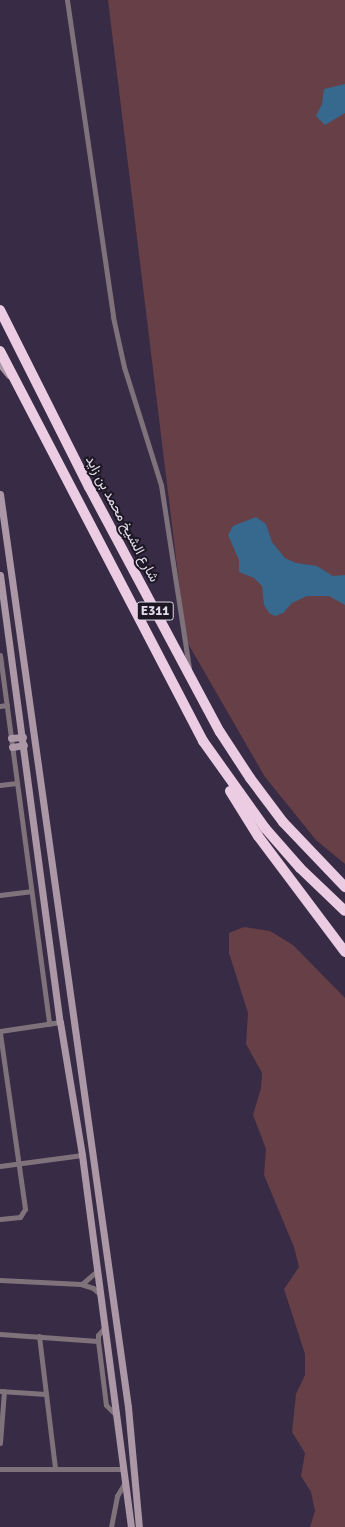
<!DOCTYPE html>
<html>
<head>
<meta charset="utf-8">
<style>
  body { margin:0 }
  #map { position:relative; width:345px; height:1527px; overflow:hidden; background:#372b45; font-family:Signika,Vazirmatn,sans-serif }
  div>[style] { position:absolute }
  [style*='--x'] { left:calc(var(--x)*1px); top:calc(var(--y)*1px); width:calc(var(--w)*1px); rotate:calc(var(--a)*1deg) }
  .green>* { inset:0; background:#673f46 }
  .water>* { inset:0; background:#37688d }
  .minor>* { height:5px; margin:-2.5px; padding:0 2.5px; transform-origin:2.5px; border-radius:2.5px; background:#7f727b }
  .secondary>* { height:7px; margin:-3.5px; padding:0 3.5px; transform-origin:3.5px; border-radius:3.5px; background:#ab97a5 }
  .motorway>* { height:10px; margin:-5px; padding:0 5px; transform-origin:5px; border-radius:5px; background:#eccce2 }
  span { translate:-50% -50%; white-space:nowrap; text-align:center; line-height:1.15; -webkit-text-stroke:4px #1c1722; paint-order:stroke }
  .shield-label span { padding:1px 3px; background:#1c1722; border:1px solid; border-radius:3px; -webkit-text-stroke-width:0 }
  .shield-label { font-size:13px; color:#e3dced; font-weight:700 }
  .street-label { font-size:14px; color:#e3dced }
</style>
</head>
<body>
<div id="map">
  <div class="green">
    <div style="clip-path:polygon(108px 0,345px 0,345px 864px,316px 840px,265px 777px,186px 640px)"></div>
    <div style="clip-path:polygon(244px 927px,270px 931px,293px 945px,345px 998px,345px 1527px,310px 1527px,315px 1511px,311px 1492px,301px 1476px,305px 1453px,292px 1432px,296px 1394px,305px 1375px,305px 1354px,284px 1289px,299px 1267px,294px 1247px,264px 1175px,266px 1149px,253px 1115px,261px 1088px,262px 1073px,246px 1044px,248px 1013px,229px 953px,229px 933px)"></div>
  </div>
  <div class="water">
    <div style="clip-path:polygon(345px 84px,345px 113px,325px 125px,316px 116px,322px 104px,324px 89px)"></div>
    <div style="clip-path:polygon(256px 517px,266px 524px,272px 542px,285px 558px,296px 563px,317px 566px,333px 576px,345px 575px,345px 605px,329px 596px,307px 596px,292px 603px,283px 613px,275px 616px,269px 613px,264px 605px,262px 586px,254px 578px,239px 572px,239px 560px,228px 535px,233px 526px)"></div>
  </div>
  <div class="minor">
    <div style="--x:67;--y:0;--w:320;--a:81.7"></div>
    <div style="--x:113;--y:317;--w:51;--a:77.6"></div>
    <div style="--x:124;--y:367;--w:124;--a:72.6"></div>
    <div style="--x:161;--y:485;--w:185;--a:81.3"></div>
    <div style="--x:0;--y:655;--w:372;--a:82.4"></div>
    <div style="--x:0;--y:706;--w:7;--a:-8"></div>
    <div style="--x:0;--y:785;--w:17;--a:-7"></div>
    <div style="--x:0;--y:895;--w:31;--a:-7"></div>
    <div style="--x:0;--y:1031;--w:61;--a:-8.5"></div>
    <div style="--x:0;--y:1033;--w:178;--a:81.9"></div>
    <div style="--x:25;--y:1209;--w:9;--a:122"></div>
    <div style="--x:20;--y:1217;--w:20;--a:174"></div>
    <div style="--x:0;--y:1166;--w:83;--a:-7.6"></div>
    <div style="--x:0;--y:1280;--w:81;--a:2.8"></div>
    <div style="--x:81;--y:1284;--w:13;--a:18"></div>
    <div style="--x:93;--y:1288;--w:9;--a:41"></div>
    <div style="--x:82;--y:1284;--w:21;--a:-41"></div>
    <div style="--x:105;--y:1327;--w:11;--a:131"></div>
    <div style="--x:98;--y:1335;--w:6;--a:90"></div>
    <div style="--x:98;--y:1341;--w:64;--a:82.9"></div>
    <div style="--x:106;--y:1405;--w:11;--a:45"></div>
    <div style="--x:0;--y:1334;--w:98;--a:4.1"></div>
    <div style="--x:39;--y:1336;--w:134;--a:83.1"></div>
    <div style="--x:0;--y:1391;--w:46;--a:3.7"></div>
    <div style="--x:0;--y:1443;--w:52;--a:-85.6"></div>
    <div style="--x:0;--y:1469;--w:122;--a:0"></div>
    <div style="--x:111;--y:1527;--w:32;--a:-79"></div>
    <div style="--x:117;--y:1496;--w:14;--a:-60"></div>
  </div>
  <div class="secondary">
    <div style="--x:0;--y:364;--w:14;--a:51"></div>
    <div style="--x:0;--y:494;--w:922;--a:82.02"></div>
    <div style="--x:128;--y:1407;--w:121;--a:84.8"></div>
    <div style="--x:0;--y:575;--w:451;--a:82.4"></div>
    <div style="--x:60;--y:1022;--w:135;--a:80.6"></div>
    <div style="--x:82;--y:1155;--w:375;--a:82.5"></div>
    <div style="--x:11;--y:738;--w:12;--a:-5"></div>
    <div style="--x:12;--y:747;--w:12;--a:-9"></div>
  </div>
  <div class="motorway">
    <div style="--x:0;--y:310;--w:198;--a:63.3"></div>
    <div style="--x:89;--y:487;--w:278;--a:61.9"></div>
    <div style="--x:220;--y:732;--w:55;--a:56.9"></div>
    <div style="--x:250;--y:778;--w:55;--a:53.1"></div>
    <div style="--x:283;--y:822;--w:90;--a:46.4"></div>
    <div style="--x:0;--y:351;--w:440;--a:62.5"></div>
    <div style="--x:203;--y:741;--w:107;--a:54.5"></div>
    <div style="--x:265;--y:828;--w:53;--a:48.8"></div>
    <div style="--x:300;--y:868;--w:62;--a:43.7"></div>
    <div style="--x:230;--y:791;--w:53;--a:58.1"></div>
    <div style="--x:258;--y:836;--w:145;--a:53.1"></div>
  </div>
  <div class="shield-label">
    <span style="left:155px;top:611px">E311</span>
  </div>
  <div class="street-label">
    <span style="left:122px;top:519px;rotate:62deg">شارع الشيخ محمد بن زايد</span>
  </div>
</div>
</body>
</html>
